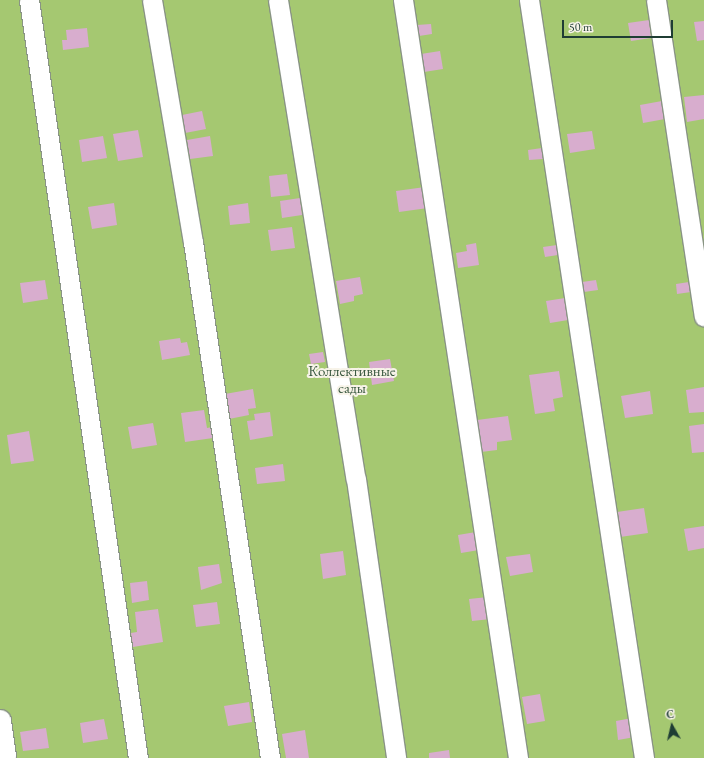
<!DOCTYPE html>
<html>
<head>
<meta charset="utf-8">
<style>
  body { margin:0 }
  #map { position:relative; width:704px; height:758px; overflow:hidden; background:#f3ead5; font-family:"EB Garamond",serif }
  div>[style] { position:absolute }
  [style*='--x'] { left:calc(var(--x)*1px); top:calc(var(--y)*1px); width:calc(var(--w)*1px); rotate:calc(var(--a)*1deg) }
  .green>* { inset:0; background:#a5c871 }
  .building>* { inset:0; background:#d8adce }
  .roads { filter:drop-shadow(1px 0 #899484) drop-shadow(-1px 0 #899484) drop-shadow(0 1px #899484) drop-shadow(0 -1px #899484) }
  .minor>* { height:19px; margin:-9.5px; padding:0 9.5px; transform-origin:9.5px; border-radius:9.5px; background:#fff }
  .major>* { height:22px; margin:-11px; padding:0 11px; transform-origin:11px; border-radius:11px; background:#fff }
  span { translate:-50% -50%; white-space:nowrap; text-align:center; line-height:1.15; -webkit-text-stroke:4px #f7f3e8; paint-order:stroke }
  .park-label { font-size:15px; color:#3a5940 }
  .north { position:absolute; left:652px; top:706px; width:40px; height:40px; -webkit-text-stroke:3px #f7f3e8; paint-order:stroke; rotate:352deg; font-size:11px; font-weight:700; line-height:16px; text-align:center; color:#1f3d34 }
  .north::after { content:''; display:block; margin:auto; width:14px; height:18px; background:#1f3d34; clip-path:polygon(50% 0,100% 100%,50% 72%,0 100%) }
  .scale { position:absolute; left:562px; top:20px; width:111px; height:18px; box-sizing:border-box; border:2px solid #1f3d34; border-top:0; padding-left:5px; font-size:12px; line-height:14px; white-space:nowrap; color:#1f3d34; -webkit-text-stroke:3px #f7f3e8; paint-order:stroke }
</style>
</head>
<body>
<div id="map">
  <div class="green">
    <div style="clip-path:polygon(0 0,704px 0,704px 758px,0 758px)"></div>
  </div>
  <div class="building">
    <div style="clip-path:polygon(649px 20px,651px 38px,631px 41px,628px 23px)"></div>
    <div style="clip-path:polygon(704px 21px,704px 40px,697px 41px,694px 22px)"></div>
    <div style="clip-path:polygon(431px 24px,432px 34px,419px 36px,417px 25px)"></div>
    <div style="clip-path:polygon(87px 28px,89px 47px,63px 50px,62px 40px,67px 40px,66px 30px)"></div>
    <div style="clip-path:polygon(440px 51px,443px 69px,424px 72px,421px 54px)"></div>
    <div style="clip-path:polygon(704px 95px,704px 119px,687px 122px,684px 97px)"></div>
    <div style="clip-path:polygon(662px 101px,665px 119px,643px 123px,640px 105px)"></div>
    <div style="clip-path:polygon(202px 111px,206px 129px,185px 133px,182px 115px)"></div>
    <div style="clip-path:polygon(138px 130px,143px 157px,118px 161px,113px 134px)"></div>
    <div style="clip-path:polygon(592px 131px,595px 149px,570px 153px,567px 134px)"></div>
    <div style="clip-path:polygon(103px 136px,107px 158px,82px 162px,79px 140px)"></div>
    <div style="clip-path:polygon(210px 136px,213px 156px,190px 159px,187px 140px)"></div>
    <div style="clip-path:polygon(542px 148px,543px 159px,529px 160px,528px 150px)"></div>
    <div style="clip-path:polygon(287px 174px,290px 195px,271px 197px,269px 176px)"></div>
    <div style="clip-path:polygon(425px 187px,428px 208px,399px 212px,396px 191px)"></div>
    <div style="clip-path:polygon(300px 198px,302px 215px,282px 218px,280px 201px)"></div>
    <div style="clip-path:polygon(114px 203px,117px 225px,92px 229px,88px 207px)"></div>
    <div style="clip-path:polygon(248px 203px,250px 223px,230px 225px,228px 206px)"></div>
    <div style="clip-path:polygon(292px 227px,295px 248px,271px 251px,268px 230px)"></div>
    <div style="clip-path:polygon(476px 243px,479px 265px,458px 268px,456px 253px,467px 251px,466px 245px)"></div>
    <div style="clip-path:polygon(557px 245px,558px 255px,545px 257px,543px 247px)"></div>
    <div style="clip-path:polygon(360px 277px,363px 294px,354px 296px,354px 301px,340px 304px,336px 281px)"></div>
    <div style="clip-path:polygon(45px 280px,48px 299px,23px 303px,20px 283px)"></div>
    <div style="clip-path:polygon(596px 280px,598px 290px,584px 292px,582px 282px)"></div>
    <div style="clip-path:polygon(689px 282px,691px 292px,677px 294px,676px 284px)"></div>
    <div style="clip-path:polygon(565px 298px,568px 320px,550px 323px,546px 301px)"></div>
    <div style="clip-path:polygon(180px 338px,181px 343px,187px 342px,190px 355px,162px 360px,159px 341px)"></div>
    <div style="clip-path:polygon(323px 352px,325px 362px,311px 364px,309px 354px)"></div>
    <div style="clip-path:polygon(390px 359px,394px 381px,372px 385px,369px 362px)"></div>
    <div style="clip-path:polygon(559px 371px,563px 397px,553px 399px,555px 411px,535px 414px,529px 375px)"></div>
    <div style="clip-path:polygon(704px 387px,704px 412px,689px 413px,686px 390px)"></div>
    <div style="clip-path:polygon(253px 389px,256px 408px,248px 409px,249px 415px,229px 419px,225px 394px)"></div>
    <div style="clip-path:polygon(650px 391px,653px 414px,625px 418px,621px 396px)"></div>
    <div style="clip-path:polygon(204px 410px,207px 428px,212px 427px,213px 438px,185px 442px,181px 413px)"></div>
    <div style="clip-path:polygon(270px 412px,273px 436px,250px 440px,247px 421px,255px 420px,254px 414px)"></div>
    <div style="clip-path:polygon(508px 416px,512px 440px,497px 442px,497px 450px,481px 452px,477px 420px)"></div>
    <div style="clip-path:polygon(153px 423px,157px 445px,132px 449px,128px 427px)"></div>
    <div style="clip-path:polygon(704px 424px,704px 452px,692px 453px,689px 426px)"></div>
    <div style="clip-path:polygon(29px 431px,34px 461px,11px 464px,7px 435px)"></div>
    <div style="clip-path:polygon(283px 464px,285px 481px,257px 484px,255px 468px)"></div>
    <div style="clip-path:polygon(644px 508px,648px 533px,620px 537px,617px 512px)"></div>
    <div style="clip-path:polygon(704px 526px,704px 548px,688px 551px,684px 529px)"></div>
    <div style="clip-path:polygon(476px 532px,479px 550px,461px 553px,458px 535px)"></div>
    <div style="clip-path:polygon(343px 551px,346px 575px,323px 579px,320px 554px)"></div>
    <div style="clip-path:polygon(530px 554px,533px 572px,510px 576px,506px 557px)"></div>
    <div style="clip-path:polygon(219px 564px,222px 583px,201px 590px,198px 567px)"></div>
    <div style="clip-path:polygon(147px 581px,149px 600px,132px 603px,130px 583px)"></div>
    <div style="clip-path:polygon(488px 597px,491px 619px,472px 621px,469px 599px)"></div>
    <div style="clip-path:polygon(217px 602px,220px 624px,196px 627px,193px 605px)"></div>
    <div style="clip-path:polygon(158px 609px,163px 642px,133px 647px,131px 633px,137px 632px,135px 612px)"></div>
    <div style="clip-path:polygon(540px 694px,545px 721px,527px 724px,522px 697px)"></div>
    <div style="clip-path:polygon(249px 702px,252px 722px,228px 726px,224px 706px)"></div>
    <div style="clip-path:polygon(632px 718px,635px 737px,618px 740px,616px 721px)"></div>
    <div style="clip-path:polygon(104px 719px,108px 739px,83px 743px,80px 723px)"></div>
    <div style="clip-path:polygon(46px 728px,49px 748px,23px 751px,20px 732px)"></div>
    <div style="clip-path:polygon(305px 730px,309px 758px,286px 758px,282px 734px)"></div>
    <div style="clip-path:polygon(449px 750px,450px 758px,429px 758px,429px 753px)"></div>
  </div>
  <div class="roads">
    <div class="minor">
      <div style="--x:29;--y:0;--w:766;--a:81.82"></div>
      <div style="--x:152;--y:0;--w:245;--a:80.4"></div>
      <div style="--x:193;--y:242;--w:522;--a:81.51"></div>
      <div style="--x:278;--y:0;--w:485;--a:80.8"></div>
      <div style="--x:356;--y:479;--w:282;--a:81.8"></div>
      <div style="--x:403;--y:0;--w:767;--a:81.37"></div>
      <div style="--x:529;--y:0;--w:767;--a:81.37"></div>
      <div style="--x:656;--y:0;--w:320;--a:81.4"></div>
    </div>
    <div class="major">
      <div style="--x:0;--y:721;--w:37;--a:82"></div>
    </div>
  </div>
  <div class="park-label">
    <span style="left:352px;top:379px">Коллективные<br>сады</span>
  </div>
  <div class="north">С</div>
  <div class="scale">50 m</div>
</div>
</body>
</html>
